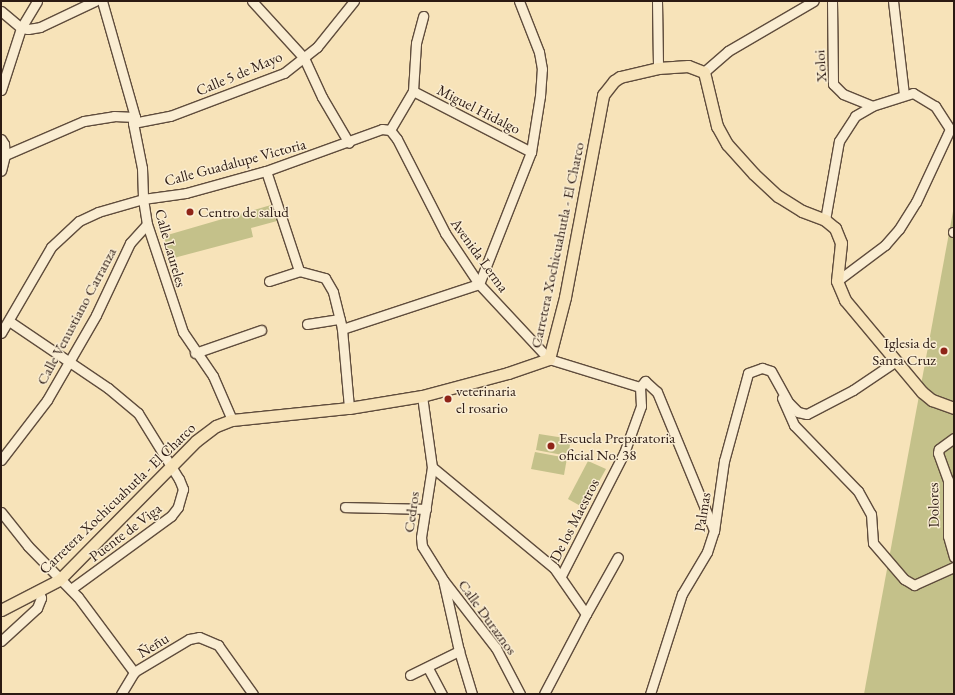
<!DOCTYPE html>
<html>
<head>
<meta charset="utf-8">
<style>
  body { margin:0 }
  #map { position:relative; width:955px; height:695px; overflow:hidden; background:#f7e3b9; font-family:"EB Garamond",serif }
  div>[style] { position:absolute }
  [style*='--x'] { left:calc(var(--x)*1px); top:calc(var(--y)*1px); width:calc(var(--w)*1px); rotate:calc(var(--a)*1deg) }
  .green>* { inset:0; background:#c4c18a }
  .roads { filter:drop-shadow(1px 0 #5f4c3c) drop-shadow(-1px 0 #5f4c3c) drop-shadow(0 1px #5f4c3c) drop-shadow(0 -1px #5f4c3c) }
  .minor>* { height:9px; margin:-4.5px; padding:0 4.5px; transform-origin:4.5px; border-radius:4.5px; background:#faedd2 }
  .major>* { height:11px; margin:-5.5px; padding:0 5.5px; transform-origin:5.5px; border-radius:5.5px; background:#f7e3b9 }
  .dots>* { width:11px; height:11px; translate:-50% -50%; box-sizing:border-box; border:2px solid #faedd2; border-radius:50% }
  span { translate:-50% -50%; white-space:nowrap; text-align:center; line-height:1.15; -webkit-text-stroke:3px #faedd2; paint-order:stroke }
  .street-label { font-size:15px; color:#2c1a13 }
  .poi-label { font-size:15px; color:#2c1a13 }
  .left { translate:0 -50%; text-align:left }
  .right { translate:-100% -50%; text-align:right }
  .frame { position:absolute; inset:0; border:2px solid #2c1a13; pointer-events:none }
</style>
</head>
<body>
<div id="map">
  <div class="green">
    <div style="clip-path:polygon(271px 205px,277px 221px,251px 228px,253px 237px,170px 259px,164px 236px)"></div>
    <div style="clip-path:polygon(954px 206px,954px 694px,864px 694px)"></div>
    <div style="clip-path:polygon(539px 434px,571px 439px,568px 456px,536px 450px)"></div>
    <div style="clip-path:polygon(535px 452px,567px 458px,564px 475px,531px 469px)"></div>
    <div style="clip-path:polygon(588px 461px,606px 469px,584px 508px,568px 499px)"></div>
  </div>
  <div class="roads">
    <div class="minor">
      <div style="--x:102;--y:1;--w:121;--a:74.1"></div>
      <div style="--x:135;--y:117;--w:6;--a:108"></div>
      <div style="--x:133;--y:123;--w:46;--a:78.7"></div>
      <div style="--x:142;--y:168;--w:31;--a:88"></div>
      <div style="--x:143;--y:199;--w:25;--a:81"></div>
      <div style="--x:147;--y:224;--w:114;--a:71.6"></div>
      <div style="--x:183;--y:332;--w:53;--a:55.7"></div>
      <div style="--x:213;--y:376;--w:48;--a:66.6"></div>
      <div style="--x:252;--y:1;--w:77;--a:47.6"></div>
      <div style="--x:304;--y:58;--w:43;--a:65.2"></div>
      <div style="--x:322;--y:97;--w:53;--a:59.6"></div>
      <div style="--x:657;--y:1;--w:67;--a:89.1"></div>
      <div style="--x:832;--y:1;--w:83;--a:89.3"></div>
      <div style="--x:833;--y:84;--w:14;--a:45"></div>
      <div style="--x:843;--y:94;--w:31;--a:22"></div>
      <div style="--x:893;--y:1;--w:94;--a:83.3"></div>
      <div style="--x:1;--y:11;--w:26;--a:40"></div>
      <div style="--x:21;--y:28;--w:7;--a:8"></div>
      <div style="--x:28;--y:29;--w:12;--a:-9"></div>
      <div style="--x:40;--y:27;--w:61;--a:-25.3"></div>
      <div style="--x:704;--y:72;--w:32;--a:-41"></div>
      <div style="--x:728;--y:51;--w:99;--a:-30.2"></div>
      <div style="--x:1;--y:90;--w:65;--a:-72.1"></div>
      <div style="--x:21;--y:28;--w:31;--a:-59"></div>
      <div style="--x:413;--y:91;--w:133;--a:27.3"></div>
      <div style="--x:133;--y:123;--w:38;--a:-11"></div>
      <div style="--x:170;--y:116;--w:122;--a:-20.7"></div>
      <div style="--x:284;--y:73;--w:42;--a:-38.2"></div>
      <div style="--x:317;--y:47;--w:59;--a:-51.2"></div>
      <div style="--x:390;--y:130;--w:11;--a:52"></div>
      <div style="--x:397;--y:139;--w:106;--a:62.9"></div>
      <div style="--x:445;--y:233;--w:61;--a:56.3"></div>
      <div style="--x:479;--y:284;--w:103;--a:47"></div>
      <div style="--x:549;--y:359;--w:95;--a:17.1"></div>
      <div style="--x:390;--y:130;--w:45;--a:-59.5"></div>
      <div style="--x:413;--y:91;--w:48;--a:-86.4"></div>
      <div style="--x:416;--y:43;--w:28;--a:-75"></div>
      <div style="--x:1;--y:139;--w:6;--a:59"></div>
      <div style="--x:4;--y:144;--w:11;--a:85"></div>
      <div style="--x:5;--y:155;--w:16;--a:104"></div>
      <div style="--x:5;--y:155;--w:86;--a:-23.3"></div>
      <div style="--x:84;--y:121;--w:30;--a:-9"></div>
      <div style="--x:114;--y:116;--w:21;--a:3"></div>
      <div style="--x:266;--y:171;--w:105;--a:71.7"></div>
      <div style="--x:299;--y:271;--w:27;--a:15"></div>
      <div style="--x:325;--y:278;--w:16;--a:60"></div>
      <div style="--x:333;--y:292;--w:38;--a:76"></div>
      <div style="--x:342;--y:329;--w:79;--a:84.9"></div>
      <div style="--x:825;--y:220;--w:80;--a:-80"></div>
      <div style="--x:839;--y:141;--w:30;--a:-57"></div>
      <div style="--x:855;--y:116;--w:20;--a:-30"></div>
      <div style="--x:872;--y:106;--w:43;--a:-17.6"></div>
      <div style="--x:913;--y:93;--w:26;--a:31"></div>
      <div style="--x:935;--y:106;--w:27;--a:57"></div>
      <div style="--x:953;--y:232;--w:1;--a:0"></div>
      <div style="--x:269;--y:281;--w:32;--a:-18"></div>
      <div style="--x:837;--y:281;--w:60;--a:-36.9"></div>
      <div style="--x:885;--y:245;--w:21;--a:-49"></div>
      <div style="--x:899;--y:229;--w:32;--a:-58"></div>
      <div style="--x:916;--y:202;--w:81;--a:-65"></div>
      <div style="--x:9;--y:321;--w:120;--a:34.1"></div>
      <div style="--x:108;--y:388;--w:39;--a:40"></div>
      <div style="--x:138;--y:413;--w:78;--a:58.2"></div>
      <div style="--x:179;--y:479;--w:11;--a:68"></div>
      <div style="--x:183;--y:489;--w:19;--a:106"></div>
      <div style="--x:178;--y:507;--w:11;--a:128"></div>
      <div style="--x:171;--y:516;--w:124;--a:143.9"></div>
      <div style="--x:307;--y:324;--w:33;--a:-9"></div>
      <div style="--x:342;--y:329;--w:144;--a:-18.2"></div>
      <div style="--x:479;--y:284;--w:142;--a:-68.5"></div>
      <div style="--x:531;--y:152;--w:57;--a:-80.9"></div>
      <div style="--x:540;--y:96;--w:27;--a:-86"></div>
      <div style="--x:542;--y:69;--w:17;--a:-100"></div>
      <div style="--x:539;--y:52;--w:55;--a:-111.4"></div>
      <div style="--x:1;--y:333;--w:99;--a:-59.8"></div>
      <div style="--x:51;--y:247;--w:38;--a:-43"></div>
      <div style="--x:79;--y:221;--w:21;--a:-25"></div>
      <div style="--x:98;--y:212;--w:47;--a:-16.1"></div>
      <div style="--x:143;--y:199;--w:43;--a:-7.9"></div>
      <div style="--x:186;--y:193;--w:83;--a:-15.4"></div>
      <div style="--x:266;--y:171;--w:123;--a:-19.9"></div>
      <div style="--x:382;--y:129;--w:8;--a:7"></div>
      <div style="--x:195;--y:353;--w:70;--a:-19.2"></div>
      <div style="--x:640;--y:387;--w:8;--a:-50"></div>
      <div style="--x:645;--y:381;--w:16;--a:43"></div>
      <div style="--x:657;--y:392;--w:149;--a:67.6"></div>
      <div style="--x:422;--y:396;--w:72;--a:82"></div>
      <div style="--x:432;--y:467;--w:71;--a:98.9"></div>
      <div style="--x:421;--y:537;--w:9;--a:84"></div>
      <div style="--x:422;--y:546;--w:40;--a:58"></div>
      <div style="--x:443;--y:580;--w:73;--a:77.3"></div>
      <div style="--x:459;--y:651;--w:45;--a:73.2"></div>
      <div style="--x:782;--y:398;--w:30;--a:66"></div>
      <div style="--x:794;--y:425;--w:92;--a:45.9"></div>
      <div style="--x:858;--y:491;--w:26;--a:61"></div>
      <div style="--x:871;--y:514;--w:29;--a:86"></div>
      <div style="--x:873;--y:543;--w:48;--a:49.3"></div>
      <div style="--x:904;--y:579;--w:12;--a:31"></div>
      <div style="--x:914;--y:585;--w:44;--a:-24.2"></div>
      <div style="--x:954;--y:438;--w:19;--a:144"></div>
      <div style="--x:939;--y:449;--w:4;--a:104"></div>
      <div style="--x:938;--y:453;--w:29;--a:70"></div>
      <div style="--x:948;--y:480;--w:56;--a:90"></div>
      <div style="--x:948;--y:536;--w:22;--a:74"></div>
      <div style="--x:1;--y:460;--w:76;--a:-52.5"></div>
      <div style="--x:47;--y:400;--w:98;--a:-60"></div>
      <div style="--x:96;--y:315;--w:80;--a:-64.7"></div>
      <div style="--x:130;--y:243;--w:25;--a:-48"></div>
      <div style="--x:432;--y:467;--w:158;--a:39.6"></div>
      <div style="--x:554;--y:568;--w:56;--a:55.2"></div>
      <div style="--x:586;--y:614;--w:90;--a:117.7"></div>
      <div style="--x:345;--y:507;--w:81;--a:1.4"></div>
      <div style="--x:1;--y:512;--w:43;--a:51.5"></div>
      <div style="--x:28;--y:546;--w:71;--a:45.6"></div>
      <div style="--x:78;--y:597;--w:94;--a:53.3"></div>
      <div style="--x:561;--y:576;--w:138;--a:-62.9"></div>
      <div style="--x:624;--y:453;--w:50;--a:-70.1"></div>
      <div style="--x:641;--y:406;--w:19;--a:-93"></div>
      <div style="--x:444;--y:581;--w:85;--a:52.2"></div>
      <div style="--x:496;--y:648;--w:52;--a:62.4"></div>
      <div style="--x:586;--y:614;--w:65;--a:-60.7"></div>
      <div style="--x:1;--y:641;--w:49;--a:-42.5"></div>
      <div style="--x:37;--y:608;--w:11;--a:-68"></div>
      <div style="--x:41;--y:598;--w:6;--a:-108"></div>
      <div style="--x:428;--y:668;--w:30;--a:62"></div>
      <div style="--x:134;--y:672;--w:64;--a:-31"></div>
      <div style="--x:189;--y:639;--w:10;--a:-11"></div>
      <div style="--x:199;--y:637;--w:21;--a:23"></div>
      <div style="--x:218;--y:645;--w:60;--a:54.5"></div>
      <div style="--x:410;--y:675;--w:55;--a:-26.1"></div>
      <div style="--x:121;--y:694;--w:26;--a:-59"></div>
      <div style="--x:650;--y:694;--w:105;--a:-72.3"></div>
      <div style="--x:682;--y:594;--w:49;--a:-59.2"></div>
      <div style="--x:707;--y:552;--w:22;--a:-72"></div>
      <div style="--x:714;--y:531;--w:71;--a:-81.9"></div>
      <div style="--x:724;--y:461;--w:91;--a:-74.7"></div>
      <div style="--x:748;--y:373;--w:15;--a:-20"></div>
      <div style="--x:762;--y:368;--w:9;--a:18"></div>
      <div style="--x:771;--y:371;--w:37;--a:61"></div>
      <div style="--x:789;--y:403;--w:13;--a:45"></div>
      <div style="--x:798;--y:412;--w:9;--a:13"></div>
      <div style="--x:807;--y:414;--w:52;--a:-27.6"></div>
      <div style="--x:853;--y:390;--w:52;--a:-34"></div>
    </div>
    <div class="major">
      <div style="--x:1;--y:610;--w:65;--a:-27.3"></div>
      <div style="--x:59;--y:580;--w:195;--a:-45.4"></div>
      <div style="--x:196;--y:441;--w:25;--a:-37"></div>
      <div style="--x:216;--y:426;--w:17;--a:-21"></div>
      <div style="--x:232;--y:420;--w:118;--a:-5.9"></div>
      <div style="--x:349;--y:408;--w:74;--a:-9.3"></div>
      <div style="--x:422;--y:396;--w:89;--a:-15"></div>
      <div style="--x:508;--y:373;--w:43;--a:-18.9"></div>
      <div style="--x:549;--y:359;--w:64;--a:-75.5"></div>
      <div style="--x:565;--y:297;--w:206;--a:-79.3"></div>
      <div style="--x:603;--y:95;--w:18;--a:-52"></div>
      <div style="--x:614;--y:81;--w:7;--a:-34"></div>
      <div style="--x:620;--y:77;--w:39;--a:-13"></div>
      <div style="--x:658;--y:68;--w:30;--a:-4"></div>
      <div style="--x:688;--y:66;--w:17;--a:21"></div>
      <div style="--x:704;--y:72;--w:56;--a:76.5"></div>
      <div style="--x:717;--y:126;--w:21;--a:61"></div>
      <div style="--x:727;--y:144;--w:40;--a:48"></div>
      <div style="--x:754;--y:174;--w:33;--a:43"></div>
      <div style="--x:778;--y:196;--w:28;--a:32"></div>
      <div style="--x:802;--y:211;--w:25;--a:21"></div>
      <div style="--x:825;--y:220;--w:13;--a:39"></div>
      <div style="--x:835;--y:228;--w:16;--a:68"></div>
      <div style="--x:841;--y:243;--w:38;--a:96"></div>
      <div style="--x:837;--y:281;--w:21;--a:67"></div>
      <div style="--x:845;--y:300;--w:120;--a:50.1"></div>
      <div style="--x:922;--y:392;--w:13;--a:39"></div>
      <div style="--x:932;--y:400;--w:23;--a:20"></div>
    </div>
  </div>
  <div class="dots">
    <div style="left:190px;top:212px;background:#8f2418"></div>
    <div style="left:944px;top:351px;background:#8f2418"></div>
    <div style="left:448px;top:399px;background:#8f2418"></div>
    <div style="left:551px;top:446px;background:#8f2418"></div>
  </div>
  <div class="street-label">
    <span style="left:820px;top:66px;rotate:-94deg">Xoloi</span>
    <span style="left:239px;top:73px;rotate:-23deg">Calle 5 de Mayo</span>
    <span style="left:479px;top:109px;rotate:27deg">Miguel Hidalgo</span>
    <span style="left:235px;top:162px;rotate:-15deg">Calle Guadalupe Victoria</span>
    <span style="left:557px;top:245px;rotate:-78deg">Carretera Xochicuahutla - El Charco</span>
    <span style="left:171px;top:248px;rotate:74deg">Calle Laureles</span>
    <span style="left:480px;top:255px;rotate:54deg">Avenida Lerma</span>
    <span style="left:76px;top:316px;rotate:-62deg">Calle Venustiano Carranza</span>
    <span style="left:117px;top:498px;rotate:-44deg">Carretera Xochicuahutla - El Charco</span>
    <span style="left:933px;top:505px;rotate:-91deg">Dolores</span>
    <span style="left:411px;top:512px;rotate:-82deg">Cedros</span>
    <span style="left:702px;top:512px;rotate:-81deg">Palmas</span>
    <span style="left:574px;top:520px;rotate:-63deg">De los Maestros</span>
    <span style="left:125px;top:532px;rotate:-37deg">Puente de Viga</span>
    <span style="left:488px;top:617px;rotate:54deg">Calle Duraznos</span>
    <span style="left:153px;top:645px;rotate:-31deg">Ñeñu</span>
  </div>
  <div class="poi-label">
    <span class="left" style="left:198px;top:212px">Centro de salud</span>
    <span class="right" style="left:936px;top:351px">Iglesia de<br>Santa Cruz</span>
    <span class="left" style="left:456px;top:399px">veterinaria<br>el rosario</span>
    <span class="left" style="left:559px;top:446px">Escuela Preparatoria<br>oficial No. 38</span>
  </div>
  <div class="frame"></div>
</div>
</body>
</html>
